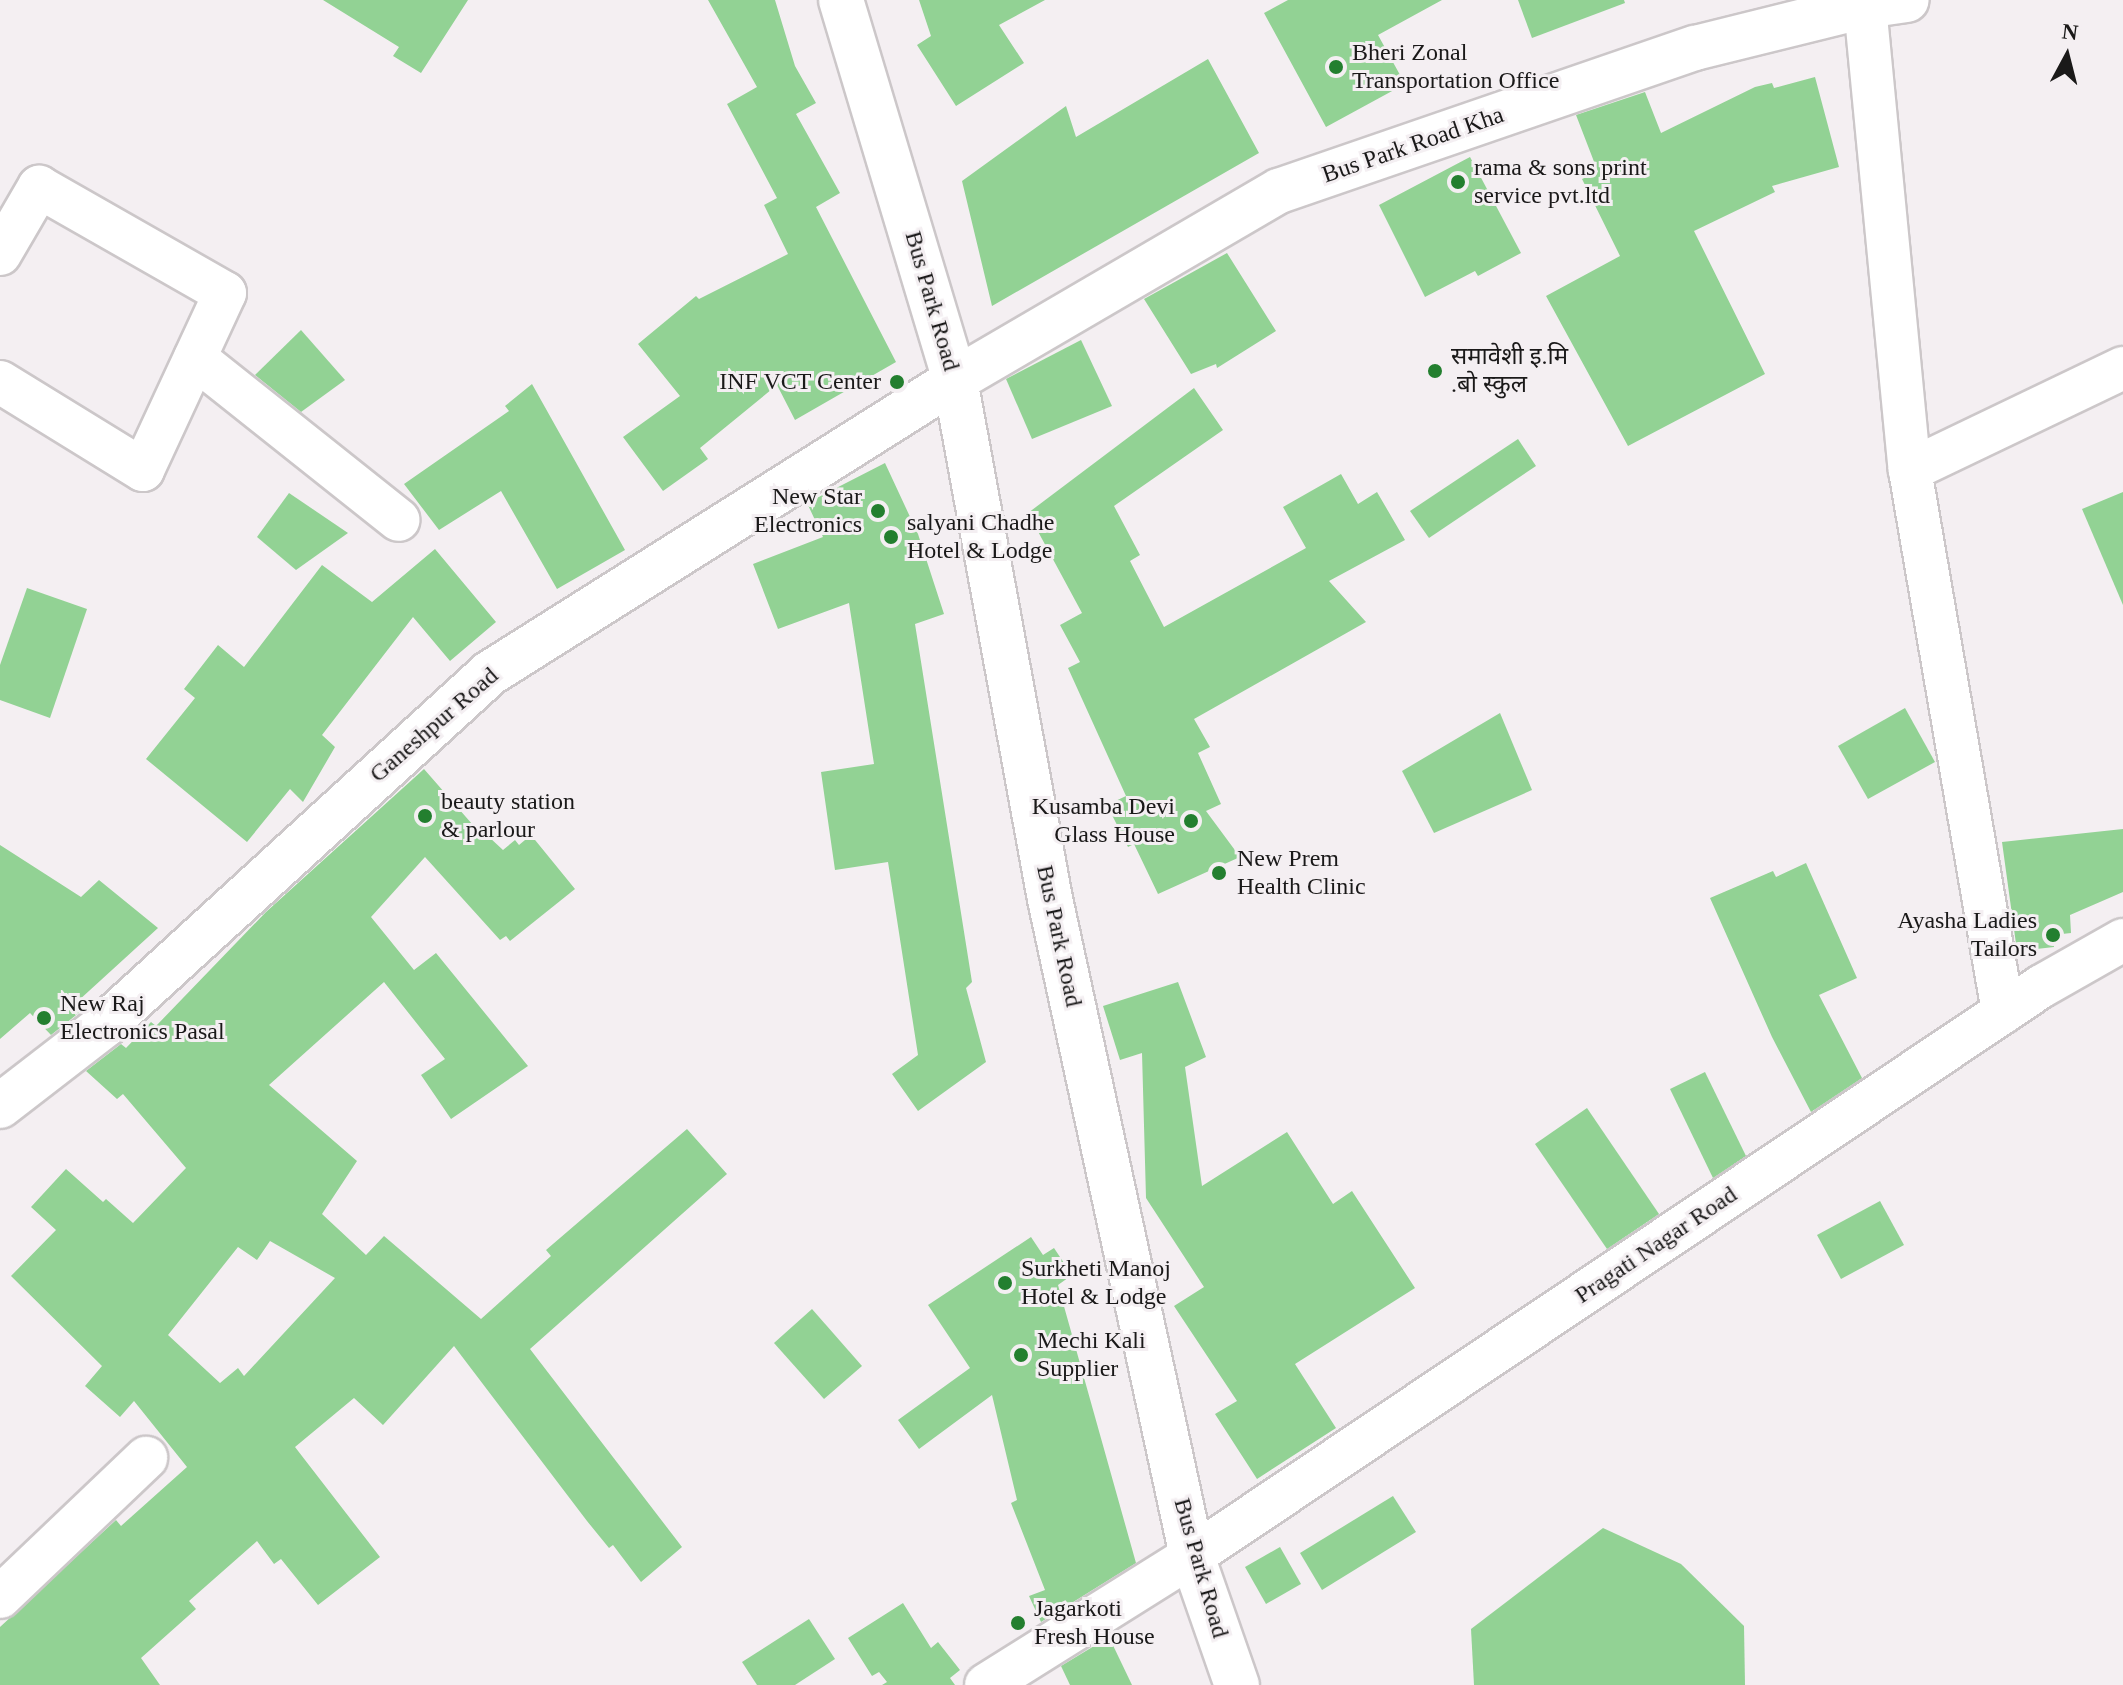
<!DOCTYPE html>
<html>
<head>
<meta charset="utf-8">
<style>
  body { margin:0 }
  #map { position:relative; width:2123px; height:1685px; overflow:hidden; background:#f4eff2; font-family:"Times New Roman","Noto Sans Devanagari",serif }
  div>[style] { position:absolute }
  [style*='--x'] { left:calc(var(--x)*1px); top:calc(var(--y)*1px); width:calc(var(--w)*1px); rotate:calc(var(--a)*1deg) }
  .building>* { inset:0; background:#92d294 }
  .roads { filter:drop-shadow(2px 0 #ccc7c9) drop-shadow(-2px 0 #ccc7c9) drop-shadow(0 2px #ccc7c9) drop-shadow(0 -2px #ccc7c9) }
  .street>* { height:42px; margin:-21px; padding:0 21px; transform-origin:21px; border-radius:21px; background:#fff }
  .secondary>* { height:44px; margin:-22px; padding:0 22px; transform-origin:22px; border-radius:22px; background:#fff }
  .dots>* { width:22px; height:22px; translate:-50% -50%; box-sizing:border-box; border:4px solid #f4eff2; border-radius:50% }
  span { translate:-50% -50%; white-space:nowrap; text-align:center; line-height:1.15; -webkit-text-stroke:6px #f4eff2; paint-order:stroke }
  .poi-label { font-size:24px; color:#1a1919 }
  .left { translate:0 -50%; text-align:left }
  .right { translate:-100% -50%; text-align:right }
  .street-label { font-size:24px; color:#1a1919 }
  .north { position:absolute; left:2027px; top:16px; width:80px; height:80px; -webkit-text-stroke:6px #f4eff2; paint-order:stroke; rotate:7deg; font-size:22px; font-weight:700; line-height:32px; text-align:center; color:#1a1919 }
  .north::after { content:''; display:block; margin:auto; width:28px; height:36px; background:#1a1919; clip-path:polygon(50% 0,100% 100%,50% 72%,0 100%) }
</style>
</head>
<body>
<div id="map">
  <div class="building">
    <div style="clip-path:polygon(323px 0,468px 0,421px 73px,393px 56px,399px 47px)"></div>
    <div style="clip-path:polygon(708px 0,775px 0,795px 66px,816px 103px,796px 114px,840px 193px,816px 207px,896px 362px,795px 420px,777px 385px,700px 448px,708px 459px,663px 491px,623px 437px,680px 396px,638px 344px,696px 296px,699px 299px,788px 254px,764px 205px,777px 198px,727px 104px,757px 87px)"></div>
    <div style="clip-path:polygon(919px 0,1045px 0,999px 25px,1024px 63px,956px 106px,917px 45px,931px 36px)"></div>
    <div style="clip-path:polygon(1288px 0,1442px 0,1378px 35px,1405px 84px,1326px 127px,1264px 13px)"></div>
    <div style="clip-path:polygon(1518px 0,1624px 0,1625px 3px,1532px 38px)"></div>
    <div style="clip-path:polygon(1208px 59px,1259px 153px,992px 306px,962px 181px,1066px 106px,1076px 137px)"></div>
    <div style="clip-path:polygon(1815px 77px,1839px 167px,1772px 186px,1775px 192px,1694px 231px,1765px 374px,1628px 446px,1546px 296px,1620px 256px,1582px 179px,1598px 172px,1576px 115px,1645px 92px,1661px 133px,1755px 87px,1772px 83px,1774px 88px)"></div>
    <div style="clip-path:polygon(1470px 157px,1521px 253px,1478px 276px,1475px 271px,1425px 297px,1379px 205px)"></div>
    <div style="clip-path:polygon(1227px 253px,1276px 331px,1217px 368px,1216px 364px,1191px 374px,1144px 299px)"></div>
    <div style="clip-path:polygon(301px 330px,345px 380px,301px 412px,255px 375px)"></div>
    <div style="clip-path:polygon(1081px 340px,1112px 406px,1032px 439px,1006px 379px)"></div>
    <div style="clip-path:polygon(532px 384px,625px 550px,557px 589px,501px 491px,439px 530px,404px 484px,509px 411px,505px 406px)"></div>
    <div style="clip-path:polygon(1194px 388px,1223px 430px,1114px 506px,1140px 555px,1130px 561px,1164px 627px,1306px 548px,1283px 507px,1341px 474px,1358px 504px,1377px 492px,1405px 540px,1329px 581px,1366px 622px,1194px 719px,1210px 747px,1198px 753px,1221px 804px,1206px 811px,1240px 857px,1158px 894px,1134px 844px,1128px 847px,1107px 805px,1126px 796px,1068px 668px,1080px 662px,1060px 625px,1082px 613px,1028px 513px)"></div>
    <div style="clip-path:polygon(1518px 439px,1536px 466px,1429px 538px,1410px 511px)"></div>
    <div style="clip-path:polygon(885px 463px,918px 534px,944px 614px,915px 624px,972px 982px,966px 988px,986px 1062px,918px 1111px,892px 1074px,918px 1055px,888px 862px,835px 870px,821px 772px,874px 764px,849px 603px,778px 629px,753px 564px,823px 537px,807px 503px)"></div>
    <div style="clip-path:polygon(2123px 492px,2123px 605px,2082px 509px)"></div>
    <div style="clip-path:polygon(289px 493px,348px 533px,296px 570px,257px 537px)"></div>
    <div style="clip-path:polygon(435px 549px,496px 622px,450px 661px,413px 617px,322px 735px,335px 747px,303px 802px,290px 789px,247px 842px,146px 759px,195px 698px,184px 689px,218px 645px,244px 667px,322px 565px,372px 602px)"></div>
    <div style="clip-path:polygon(27px 588px,87px 609px,50px 718px,0 700px,0 665px)"></div>
    <div style="clip-path:polygon(1905px 708px,1935px 762px,1868px 799px,1838px 746px)"></div>
    <div style="clip-path:polygon(1500px 713px,1532px 790px,1434px 833px,1402px 771px)"></div>
    <div style="clip-path:polygon(evenodd,424px 769px,486px 840px,489px 837px,503px 850px,515px 840px,519px 845px,531px 835px,575px 889px,510px 941px,506px 936px,500px 940px,425px 857px,371px 917px,414px 970px,436px 953px,528px 1066px,451px 1119px,421px 1075px,445px 1059px,384px 982px,269px 1085px,357px 1161px,322px 1214px,366px 1255px,384px 1236px,481px 1319px,551px 1256px,546px 1250px,687px 1129px,727px 1174px,530px 1349px,682px 1547px,641px 1582px,613px 1545px,609px 1548px,587px 1521px,454px 1346px,383px 1425px,354px 1398px,295px 1447px,380px 1557px,318px 1605px,281px 1559px,274px 1564px,257px 1541px,189px 1601px,196px 1609px,141px 1658px,160px 1685px,0 1685px,0 1627px,116px 1520px,121px 1526px,187px 1467px,134px 1401px,120px 1417px,85px 1386px,102px 1366px,11px 1276px,56px 1230px,31px 1207px,66px 1169px,103px 1202px,106px 1199px,133px 1223px,186px 1168px,123px 1094px,117px 1099px,86px 1071px,121px 1044px,126px 1048px,151px 1022px,156px 1026px,266px 912px,424px 769px,270px 1241px,335px 1278px,244px 1376px,238px 1368px,220px 1383px,168px 1335px,238px 1247px,257px 1260px,270px 1241px)"></div>
    <div style="clip-path:polygon(2123px 829px,2123px 892px,2070px 915px,2071px 933px,2053px 935px,2054px 947px,2017px 951px,2002px 842px)"></div>
    <div style="clip-path:polygon(0 845px,81px 897px,99px 880px,158px 928px,78px 1001px,85px 1008px,51px 1035px,30px 1013px,0 1039px)"></div>
    <div style="clip-path:polygon(1806px 863px,1857px 978px,1819px 995px,1862px 1078px,1811px 1112px,1772px 1037px,1710px 898px,1773px 871px,1776px 877px)"></div>
    <div style="clip-path:polygon(1178px 982px,1206px 1057px,1185px 1067px,1202px 1186px,1287px 1132px,1333px 1204px,1352px 1191px,1415px 1288px,1295px 1364px,1336px 1428px,1257px 1479px,1215px 1414px,1237px 1401px,1174px 1306px,1204px 1287px,1146px 1198px,1142px 1053px,1120px 1060px,1103px 1006px)"></div>
    <div style="clip-path:polygon(1705px 1072px,1746px 1156px,1713px 1178px,1670px 1089px)"></div>
    <div style="clip-path:polygon(1587px 1108px,1659px 1214px,1607px 1249px,1535px 1144px)"></div>
    <div style="clip-path:polygon(1880px 1201px,1904px 1245px,1841px 1279px,1817px 1235px)"></div>
    <div style="clip-path:polygon(1031px 1237px,1043px 1255px,1054px 1248px,1072px 1275px,1058px 1285px,1136px 1563px,1041px 1622px,1029px 1596px,1045px 1590px,1011px 1503px,1017px 1500px,992px 1395px,919px 1449px,898px 1420px,970px 1368px,928px 1305px)"></div>
    <div style="clip-path:polygon(812px 1309px,862px 1366px,824px 1399px,774px 1343px)"></div>
    <div style="clip-path:polygon(1393px 1496px,1416px 1532px,1322px 1590px,1300px 1553px)"></div>
    <div style="clip-path:polygon(1603px 1528px,1681px 1564px,1744px 1626px,1745px 1685px,1474px 1685px,1471px 1629px)"></div>
    <div style="clip-path:polygon(1280px 1547px,1301px 1584px,1266px 1604px,1245px 1567px)"></div>
    <div style="clip-path:polygon(903px 1603px,931px 1648px,938px 1642px,960px 1670px,950px 1678px,955px 1685px,882px 1685px,887px 1682px,879px 1672px,872px 1676px,848px 1638px)"></div>
    <div style="clip-path:polygon(809px 1619px,835px 1659px,795px 1685px,757px 1685px,742px 1662px)"></div>
    <div style="clip-path:polygon(1109px 1637px,1132px 1685px,1070px 1685px,1061px 1666px)"></div>
  </div>
  <div class="roads">
    <div class="street">
      <div style="--x:1859;--y:0;--w:8;--a:45"></div>
      <div style="--x:1865;--y:6;--w:466;--a:84.5"></div>
      <div style="--x:1910;--y:470;--w:550;--a:80.26"></div>
      <div style="--x:0;--y:254;--w:78;--a:-59.8"></div>
      <div style="--x:39;--y:187;--w:214;--a:29.7"></div>
      <div style="--x:225;--y:293;--w:195;--a:114.9"></div>
      <div style="--x:143;--y:470;--w:168;--a:-148.4"></div>
      <div style="--x:195;--y:358;--w:260;--a:38.5"></div>
      <div style="--x:1910;--y:470;--w:236;--a:-25.6"></div>
      <div style="--x:0;--y:1597;--w:202;--a:-43.6"></div>
      <div style="--x:986;--y:1685;--w:243;--a:-32.1"></div>
      <div style="--x:1192;--y:1556;--w:1023;--a:-33.85"></div>
      <div style="--x:2042;--y:986;--w:93;--a:-29.6"></div>
    </div>
    <div class="secondary">
      <div style="--x:841;--y:0;--w:397;--a:73.3"></div>
      <div style="--x:955;--y:380;--w:528;--a:79.63"></div>
      <div style="--x:1050;--y:899;--w:672;--a:77.8"></div>
      <div style="--x:1192;--y:1556;--w:137;--a:70.8"></div>
      <div style="--x:0;--y:1106;--w:134;--a:-37.7"></div>
      <div style="--x:106;--y:1024;--w:520;--a:-42.43"></div>
      <div style="--x:490;--y:673;--w:550;--a:-32.22"></div>
      <div style="--x:955;--y:380;--w:375;--a:-30.3"></div>
      <div style="--x:1279;--y:191;--w:440;--a:-19"></div>
      <div style="--x:1695;--y:48;--w:175;--a:-13.9"></div>
      <div style="--x:1865;--y:6;--w:42;--a:-8.1"></div>
    </div>
  </div>
  <div class="dots">
    <div style="left:1336px;top:67px;background:#237f2f"></div>
    <div style="left:1458px;top:182px;background:#237f2f"></div>
    <div style="left:1435px;top:371px;background:#237f2f"></div>
    <div style="left:897px;top:382px;background:#237f2f"></div>
    <div style="left:878px;top:511px;background:#237f2f"></div>
    <div style="left:891px;top:537px;background:#237f2f"></div>
    <div style="left:425px;top:816px;background:#237f2f"></div>
    <div style="left:1191px;top:821px;background:#237f2f"></div>
    <div style="left:1219px;top:873px;background:#237f2f"></div>
    <div style="left:2053px;top:935px;background:#237f2f"></div>
    <div style="left:44px;top:1018px;background:#237f2f"></div>
    <div style="left:1005px;top:1283px;background:#237f2f"></div>
    <div style="left:1021px;top:1355px;background:#237f2f"></div>
    <div style="left:1018px;top:1623px;background:#237f2f"></div>
  </div>
  <div class="poi-label">
    <span class="left" style="left:1352px;top:67px">Bheri Zonal<br>Transportation Office</span>
    <span class="left" style="left:1474px;top:182px">rama &amp; sons print<br>service pvt.ltd</span>
    <span class="left" style="left:1451px;top:371px">समावेशी इ.मि<br>.बाे स्कुल</span>
    <span class="right" style="left:881px;top:382px">INF VCT Center</span>
    <span class="right" style="left:862px;top:511px">New Star<br>Electronics</span>
    <span class="left" style="left:907px;top:537px">salyani Chadhe<br>Hotel &amp; Lodge</span>
    <span class="left" style="left:441px;top:816px">beauty station<br>&amp; parlour</span>
    <span class="right" style="left:1175px;top:821px">Kusamba Devi<br>Glass House</span>
    <span class="left" style="left:1237px;top:873px">New Prem<br>Health Clinic</span>
    <span class="right" style="left:2037px;top:935px">Ayasha Ladies<br>Tailors</span>
    <span class="left" style="left:60px;top:1018px">New Raj<br>Electronics Pasal</span>
    <span class="left" style="left:1021px;top:1283px">Surkheti Manoj<br>Hotel &amp; Lodge</span>
    <span class="left" style="left:1037px;top:1355px">Mechi Kali<br>Supplier</span>
    <span class="left" style="left:1034px;top:1623px">Jagarkoti<br>Fresh House</span>
  </div>
  <div class="street-label">
    <span style="left:1413px;top:145px;rotate:-19deg">Bus Park Road Kha</span>
    <span style="left:932px;top:301px;rotate:74deg">Bus Park Road</span>
    <span style="left:434px;top:725px;rotate:-41deg">Ganeshpur Road</span>
    <span style="left:1059px;top:936px;rotate:78deg">Bus Park Road</span>
    <span style="left:1656px;top:1245px;rotate:-34deg">Pragati Nagar Road</span>
    <span style="left:1201px;top:1568px;rotate:74deg">Bus Park Road</span>
  </div>
  <div class="north">N</div>
</div>
</body>
</html>
